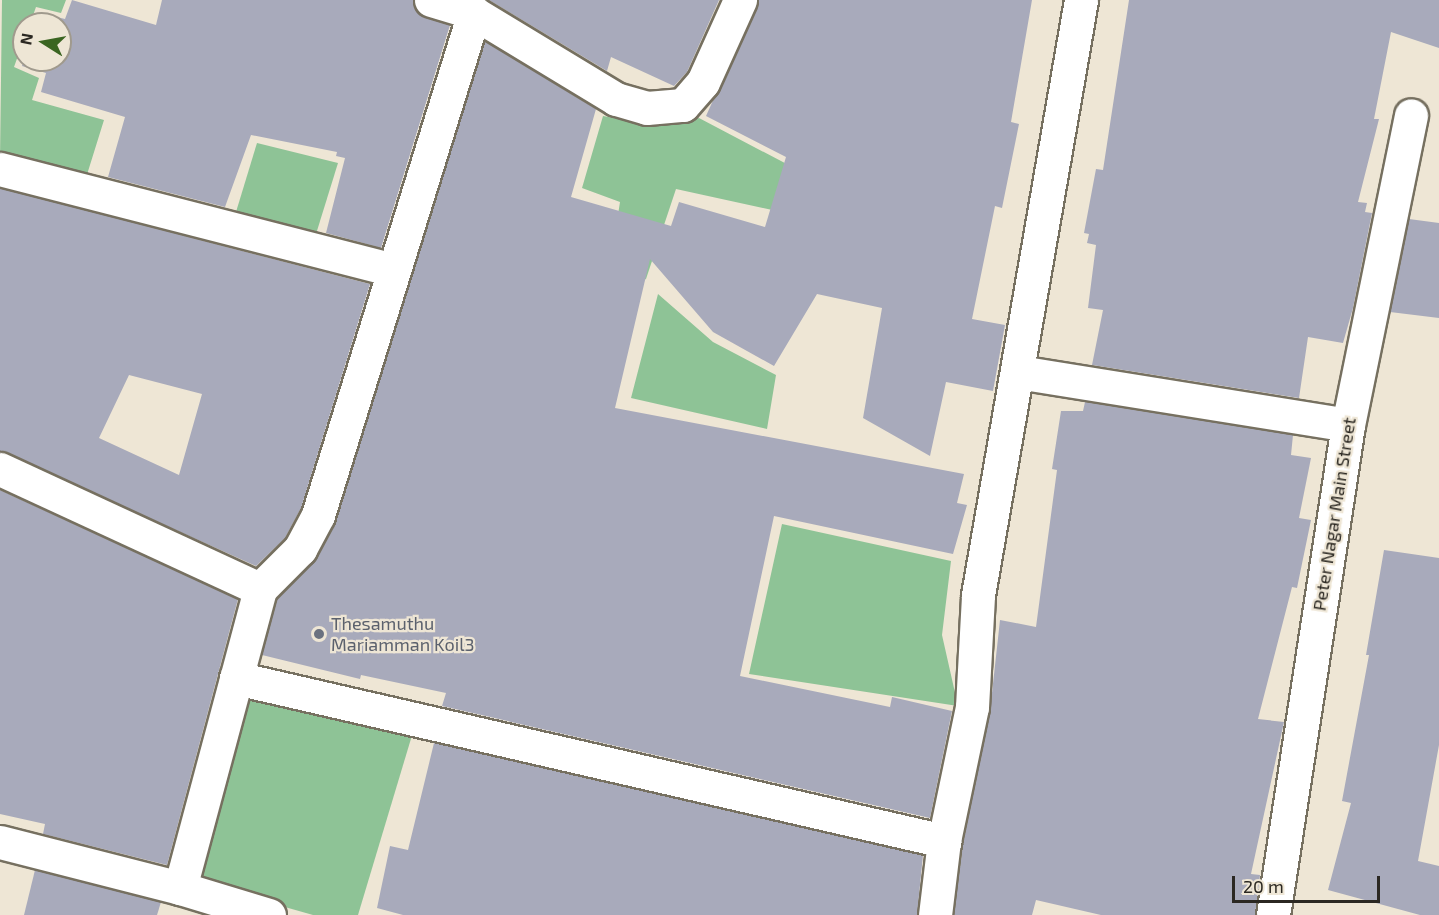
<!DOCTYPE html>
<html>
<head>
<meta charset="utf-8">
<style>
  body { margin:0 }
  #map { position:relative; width:1439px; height:915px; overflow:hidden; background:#eee6d5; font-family:"Exo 2",sans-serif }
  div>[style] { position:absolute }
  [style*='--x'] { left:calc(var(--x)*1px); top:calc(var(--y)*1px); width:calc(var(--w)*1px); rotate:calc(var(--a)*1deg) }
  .green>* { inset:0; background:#8ec396 }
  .building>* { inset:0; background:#a8aabb }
  .roads { filter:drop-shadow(2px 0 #767060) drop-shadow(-2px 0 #767060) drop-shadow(0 2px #767060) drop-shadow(0 -2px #767060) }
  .street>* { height:33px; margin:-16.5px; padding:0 16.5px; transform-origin:16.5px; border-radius:16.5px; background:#fff }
  .dots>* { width:16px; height:16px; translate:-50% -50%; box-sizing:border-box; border:3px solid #eee6d5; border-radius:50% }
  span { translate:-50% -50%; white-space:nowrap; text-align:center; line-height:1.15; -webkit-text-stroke:4.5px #eee6d5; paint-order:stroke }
  .street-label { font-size:18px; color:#2b2822 }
  .worship-label { font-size:18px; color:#5b616d }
  .left { translate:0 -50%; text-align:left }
  .north { position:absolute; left:12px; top:12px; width:60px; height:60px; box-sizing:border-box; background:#eee6d5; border:2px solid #a09a8d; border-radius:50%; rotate:281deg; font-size:16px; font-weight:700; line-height:24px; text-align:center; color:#2b2822 }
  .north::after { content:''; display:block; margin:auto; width:21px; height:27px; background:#3b6521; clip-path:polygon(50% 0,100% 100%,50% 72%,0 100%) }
  .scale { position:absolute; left:1232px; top:876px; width:148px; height:27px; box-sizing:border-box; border:3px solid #2b2822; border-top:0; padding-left:8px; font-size:18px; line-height:21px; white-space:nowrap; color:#2b2822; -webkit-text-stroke:4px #eee6d5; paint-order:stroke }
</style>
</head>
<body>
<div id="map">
  <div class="green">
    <div style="clip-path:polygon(2px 0,66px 0,61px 13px,36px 7px,30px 24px,24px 24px,24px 39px,14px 67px,39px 78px,32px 100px,104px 120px,85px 181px,0 159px)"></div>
    <div style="clip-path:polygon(603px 116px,658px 126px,699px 118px,819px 181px,809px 218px,676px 189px,646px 279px,606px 291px,620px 202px,582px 188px)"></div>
    <div style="clip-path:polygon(257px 143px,338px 163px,316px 234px,236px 212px)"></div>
    <div style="clip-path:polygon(658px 294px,713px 342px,776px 375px,767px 429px,631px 398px)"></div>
    <div style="clip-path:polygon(782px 524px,951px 561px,942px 635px,958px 706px,749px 674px)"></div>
    <div style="clip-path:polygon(250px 694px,413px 732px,358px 915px,313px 915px,201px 883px)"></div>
  </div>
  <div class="building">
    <div style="clip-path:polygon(72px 0,156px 25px,162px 0,413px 0,418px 13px,450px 25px,381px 248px,326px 233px,345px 158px,336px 156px,337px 152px,251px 135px,225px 207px,108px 177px,125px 117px,41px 92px,46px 73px,22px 66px,24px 60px,60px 60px,60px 24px,37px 24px,41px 13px,65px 19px)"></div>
    <div style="clip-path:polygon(489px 0,719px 0,687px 72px,674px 86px,611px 57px,607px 71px)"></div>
    <div style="clip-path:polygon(758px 0,1032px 0,1011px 122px,1019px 124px,1002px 208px,995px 206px,972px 319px,1005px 325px,993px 391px,946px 382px,930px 456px,863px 418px,882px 308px,817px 294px,774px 366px,713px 332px,650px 259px,615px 408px,964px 474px,957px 503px,967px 505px,953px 554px,774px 516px,740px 676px,890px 707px,892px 697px,952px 711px,930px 818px,442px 706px,446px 693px,361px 675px,360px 679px,262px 655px,277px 599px,313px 562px,336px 521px,485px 41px,596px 109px,571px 197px,671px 226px,679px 202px,765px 227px,786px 157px,706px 116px)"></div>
    <div style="clip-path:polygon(1129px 0,1439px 0,1439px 48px,1391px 32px,1374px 119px,1379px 119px,1358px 202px,1367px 203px,1365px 212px,1372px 213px,1353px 308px,1343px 343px,1308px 337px,1299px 398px,1092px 365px,1103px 310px,1088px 308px,1096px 245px,1087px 243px,1089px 234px,1084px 233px,1096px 169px,1103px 170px)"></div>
    <div style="clip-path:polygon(evenodd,0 188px,370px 284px,301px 508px,285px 538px,256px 566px,0 451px,0 188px,129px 375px,202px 394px,179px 475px,99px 438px,129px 375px)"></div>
    <div style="clip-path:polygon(1409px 219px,1439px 223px,1439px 318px,1390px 312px)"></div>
    <div style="clip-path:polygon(1085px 402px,1293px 435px,1291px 455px,1311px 458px,1299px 518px,1311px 520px,1297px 588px,1292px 587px,1258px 719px,1284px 722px,1251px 874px,1260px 875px,1255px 915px,1101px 915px,1036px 900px,1032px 915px,954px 915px,963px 844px,990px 711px,1000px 620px,1036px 627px,1057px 470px,1052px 469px,1061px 411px,1083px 411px)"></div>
    <div style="clip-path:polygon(0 490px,238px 599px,167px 865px,43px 834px,45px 824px,0 814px)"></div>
    <div style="clip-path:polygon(1384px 550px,1439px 558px,1439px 745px,1418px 861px,1439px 866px,1439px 915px,1420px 915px,1328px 890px,1351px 803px,1342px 801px,1369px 655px,1366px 655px)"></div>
    <div style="clip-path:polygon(434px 743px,923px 855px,917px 915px,403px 915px,377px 908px,390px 846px,408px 850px)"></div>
    <div style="clip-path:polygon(35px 870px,161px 902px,157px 915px,24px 915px)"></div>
  </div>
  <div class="roads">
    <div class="street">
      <div style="--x:431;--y:0;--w:45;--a:16.8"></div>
      <div style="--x:474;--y:13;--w:166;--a:31.2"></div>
      <div style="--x:616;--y:99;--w:32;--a:16"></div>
      <div style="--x:647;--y:108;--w:36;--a:-5"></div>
      <div style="--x:683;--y:105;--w:30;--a:-49"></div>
      <div style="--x:703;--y:82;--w:90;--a:-65.7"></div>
      <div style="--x:0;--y:169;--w:406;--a:14.4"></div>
      <div style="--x:1018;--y:372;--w:334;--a:9.1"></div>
      <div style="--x:0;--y:469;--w:286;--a:24.8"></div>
      <div style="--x:236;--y:678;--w:727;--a:12.97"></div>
      <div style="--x:0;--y:842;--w:186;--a:14.3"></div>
      <div style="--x:180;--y:888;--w:93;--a:16.9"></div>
      <div style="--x:180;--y:888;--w:310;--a:-75"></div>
      <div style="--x:260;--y:589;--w:57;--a:-45"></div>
      <div style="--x:300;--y:549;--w:38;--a:-62"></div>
      <div style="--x:318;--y:515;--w:526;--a:-72.74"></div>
      <div style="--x:935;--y:915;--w:75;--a:-83.1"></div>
      <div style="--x:944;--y:841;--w:137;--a:-78.2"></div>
      <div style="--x:972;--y:707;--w:112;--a:-86.9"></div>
      <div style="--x:978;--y:595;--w:604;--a:-80.18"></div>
      <div style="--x:1273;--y:915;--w:496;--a:-81.3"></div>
      <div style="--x:1348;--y:425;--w:316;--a:-78.5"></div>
    </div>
  </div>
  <div class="dots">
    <div style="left:319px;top:634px;background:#6b7280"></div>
  </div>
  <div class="street-label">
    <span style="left:1334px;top:514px;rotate:-81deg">Peter Nagar Main Street</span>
  </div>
  <div class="worship-label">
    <span class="left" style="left:331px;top:634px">Thesamuthu<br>Mariamman Koil3</span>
  </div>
  <div class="north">N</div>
  <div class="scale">20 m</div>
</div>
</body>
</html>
